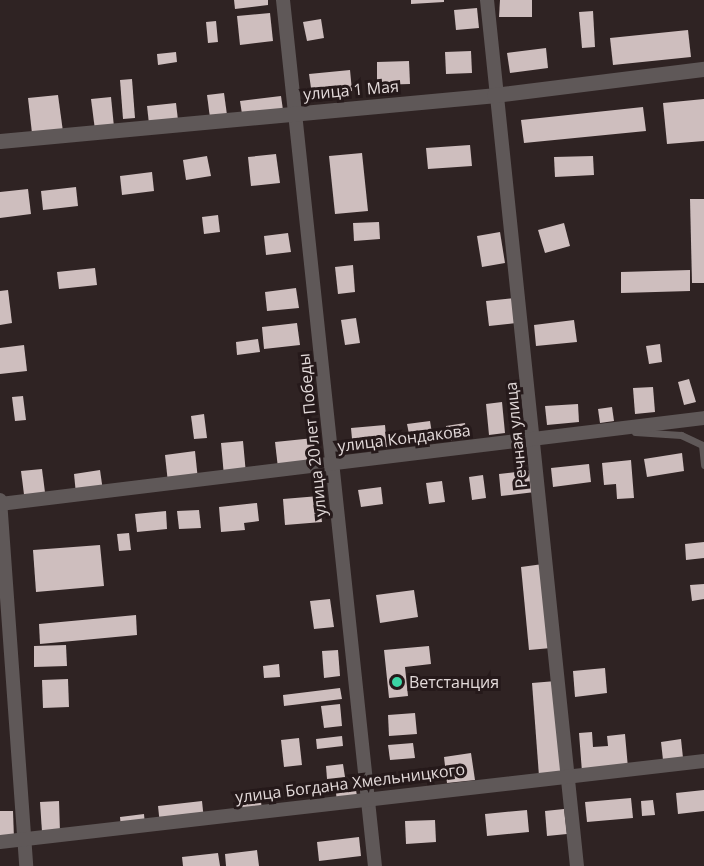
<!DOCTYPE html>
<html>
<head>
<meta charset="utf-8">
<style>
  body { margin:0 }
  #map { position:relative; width:704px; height:866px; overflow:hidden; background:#2f2323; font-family:"Open Sans",sans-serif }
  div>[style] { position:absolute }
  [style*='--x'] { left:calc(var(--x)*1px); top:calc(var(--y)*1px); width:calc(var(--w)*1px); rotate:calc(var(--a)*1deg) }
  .building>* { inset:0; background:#cebebe }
  .service>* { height:7px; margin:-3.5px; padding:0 3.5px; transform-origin:3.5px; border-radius:3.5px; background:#5f5858 }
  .minor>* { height:14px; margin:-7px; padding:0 7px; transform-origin:7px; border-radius:7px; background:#5f5858 }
  .tertiary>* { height:15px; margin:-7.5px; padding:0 7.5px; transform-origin:7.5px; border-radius:7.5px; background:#5f5858 }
  .dots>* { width:16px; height:16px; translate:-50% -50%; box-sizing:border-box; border:3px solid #25191a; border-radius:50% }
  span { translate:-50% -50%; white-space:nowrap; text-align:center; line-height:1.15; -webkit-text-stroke:6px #25191a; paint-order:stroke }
  .street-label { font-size:16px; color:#e3dada }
  .poi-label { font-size:16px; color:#e3dada }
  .left { translate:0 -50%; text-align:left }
</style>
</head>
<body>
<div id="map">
  <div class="building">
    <div style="clip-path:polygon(234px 0,268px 0,268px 5px,235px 9px)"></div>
    <div style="clip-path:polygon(411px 0,444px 0,444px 2px,411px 4px)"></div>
    <div style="clip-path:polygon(500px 0,532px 0,532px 17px,499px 17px)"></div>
    <div style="clip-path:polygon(477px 8px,479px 28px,456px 30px,454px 10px)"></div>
    <div style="clip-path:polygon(593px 11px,595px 47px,582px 48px,579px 12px)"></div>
    <div style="clip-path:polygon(270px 13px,273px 41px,240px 45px,237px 16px)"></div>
    <div style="clip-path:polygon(321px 19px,324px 38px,307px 41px,303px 22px)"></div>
    <div style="clip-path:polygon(216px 21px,218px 42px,208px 43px,206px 22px)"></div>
    <div style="clip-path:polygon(688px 30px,691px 57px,613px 65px,610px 38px)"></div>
    <div style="clip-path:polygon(546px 48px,548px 68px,510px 73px,507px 53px)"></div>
    <div style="clip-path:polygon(471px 51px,472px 73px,446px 74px,445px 52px)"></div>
    <div style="clip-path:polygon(176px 52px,177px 62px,158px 65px,157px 54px)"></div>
    <div style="clip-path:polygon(409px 61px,410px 84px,377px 85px,377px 62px)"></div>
    <div style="clip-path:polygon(350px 70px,352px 91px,312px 95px,309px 74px)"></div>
    <div style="clip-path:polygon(132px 79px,135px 118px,123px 119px,120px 80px)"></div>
    <div style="clip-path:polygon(224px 93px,227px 115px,210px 118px,207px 95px)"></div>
    <div style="clip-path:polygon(58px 95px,64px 139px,33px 142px,28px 98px)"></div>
    <div style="clip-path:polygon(281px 96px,283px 110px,242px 114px,240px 101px)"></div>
    <div style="clip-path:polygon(111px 97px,114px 127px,95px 130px,91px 99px)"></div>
    <div style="clip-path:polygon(704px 99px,704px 141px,667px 144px,663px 103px)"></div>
    <div style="clip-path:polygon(176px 103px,178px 120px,149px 124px,147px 106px)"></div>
    <div style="clip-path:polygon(643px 107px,646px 131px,524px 143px,521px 120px)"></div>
    <div style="clip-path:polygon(470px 145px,472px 166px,428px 169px,426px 148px)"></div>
    <div style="clip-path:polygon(362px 153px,368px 211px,335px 214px,329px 156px)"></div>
    <div style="clip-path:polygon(276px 154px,280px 183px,251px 186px,248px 157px)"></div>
    <div style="clip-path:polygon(207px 156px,211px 176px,186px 180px,183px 160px)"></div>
    <div style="clip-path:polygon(593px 156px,594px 175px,555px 177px,554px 157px)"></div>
    <div style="clip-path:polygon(152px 172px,154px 191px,122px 195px,120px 176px)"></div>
    <div style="clip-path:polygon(76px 187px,78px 206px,43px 210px,41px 191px)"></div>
    <div style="clip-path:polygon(28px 189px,31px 214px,0 218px,0 192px)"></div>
    <div style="clip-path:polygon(690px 199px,704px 199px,704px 283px,692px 283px)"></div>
    <div style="clip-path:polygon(218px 215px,220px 232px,204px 234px,202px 217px)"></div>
    <div style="clip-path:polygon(379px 222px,380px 239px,354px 241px,353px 223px)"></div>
    <div style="clip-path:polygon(564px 223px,570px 246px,545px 253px,538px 230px)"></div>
    <div style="clip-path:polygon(500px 232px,505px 263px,482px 267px,477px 236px)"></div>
    <div style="clip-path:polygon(288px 233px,291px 252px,266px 255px,264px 236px)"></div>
    <div style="clip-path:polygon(353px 265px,355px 292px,338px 294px,335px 267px)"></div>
    <div style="clip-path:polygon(95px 268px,97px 285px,59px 289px,57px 272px)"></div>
    <div style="clip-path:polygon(690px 270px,690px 291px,621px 293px,621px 272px)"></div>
    <div style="clip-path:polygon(296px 288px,299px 308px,267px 311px,265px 292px)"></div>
    <div style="clip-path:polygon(8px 290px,12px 323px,0 325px,0 291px)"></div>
    <div style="clip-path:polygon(514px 298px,516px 323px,489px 326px,486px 301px)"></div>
    <div style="clip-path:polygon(356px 318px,360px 343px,345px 345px,341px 320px)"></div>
    <div style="clip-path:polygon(574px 320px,577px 342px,536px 346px,534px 325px)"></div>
    <div style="clip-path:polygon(297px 323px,300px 345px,264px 349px,262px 327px)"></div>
    <div style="clip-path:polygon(258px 339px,260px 352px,237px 355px,236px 342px)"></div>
    <div style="clip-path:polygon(660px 344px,662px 362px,649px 364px,646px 346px)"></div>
    <div style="clip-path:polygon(24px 345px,27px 371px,0 374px,0 348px)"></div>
    <div style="clip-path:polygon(689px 379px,696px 402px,684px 405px,678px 382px)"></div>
    <div style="clip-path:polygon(653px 387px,655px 412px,635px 414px,633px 388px)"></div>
    <div style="clip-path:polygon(23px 396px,26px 420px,15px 421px,12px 397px)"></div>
    <div style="clip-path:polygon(502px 402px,505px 433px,489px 435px,486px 404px)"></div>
    <div style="clip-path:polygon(578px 404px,579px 422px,547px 425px,545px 406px)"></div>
    <div style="clip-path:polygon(612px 407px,614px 421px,600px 423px,598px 409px)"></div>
    <div style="clip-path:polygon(204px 414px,207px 438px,194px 439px,191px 416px)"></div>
    <div style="clip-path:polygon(430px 421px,433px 440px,411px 444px,407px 424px)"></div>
    <div style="clip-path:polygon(465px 423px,467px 438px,449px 441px,446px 426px)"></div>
    <div style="clip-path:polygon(385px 425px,387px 447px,353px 450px,351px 428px)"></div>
    <div style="clip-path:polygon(314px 438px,317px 464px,278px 468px,275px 442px)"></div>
    <div style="clip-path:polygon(243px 441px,246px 474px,224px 476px,221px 443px)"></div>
    <div style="clip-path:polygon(195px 451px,198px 480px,168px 483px,165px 455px)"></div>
    <div style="clip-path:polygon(682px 453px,684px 471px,647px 477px,644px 459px)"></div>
    <div style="clip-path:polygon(631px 460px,634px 498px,617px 499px,616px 484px,604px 485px,602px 463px)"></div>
    <div style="clip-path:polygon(589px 464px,591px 482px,553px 487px,551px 468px)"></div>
    <div style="clip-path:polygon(42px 469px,46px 500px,25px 502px,21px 471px)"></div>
    <div style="clip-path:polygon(100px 470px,103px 491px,76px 494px,74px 474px)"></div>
    <div style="clip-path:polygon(533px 470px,535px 492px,501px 496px,499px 474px)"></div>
    <div style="clip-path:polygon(483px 475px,486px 498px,472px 500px,469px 477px)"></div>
    <div style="clip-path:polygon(442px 481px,445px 502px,429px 504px,426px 483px)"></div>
    <div style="clip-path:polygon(381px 487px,383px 504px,361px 507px,358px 490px)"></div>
    <div style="clip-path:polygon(319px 496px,322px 522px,285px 525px,283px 499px)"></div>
    <div style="clip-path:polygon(257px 503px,259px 521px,244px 523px,245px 530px,221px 532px,219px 507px)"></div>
    <div style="clip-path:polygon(199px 510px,201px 528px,179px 529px,177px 511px)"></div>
    <div style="clip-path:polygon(166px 511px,167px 529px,137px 532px,135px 514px)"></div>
    <div style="clip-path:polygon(129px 533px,131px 550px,119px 551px,117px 534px)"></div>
    <div style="clip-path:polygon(704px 542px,704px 558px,686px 560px,685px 544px)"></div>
    <div style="clip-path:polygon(100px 545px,104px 586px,36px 592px,33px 550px)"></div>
    <div style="clip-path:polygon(543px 564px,551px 648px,529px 650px,521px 567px)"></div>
    <div style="clip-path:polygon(704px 584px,704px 599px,692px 601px,690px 585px)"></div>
    <div style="clip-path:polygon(414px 590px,418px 617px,380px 623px,376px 595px)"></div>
    <div style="clip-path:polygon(330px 599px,334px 627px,314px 629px,310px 601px)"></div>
    <div style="clip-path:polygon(136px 615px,137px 635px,40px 644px,39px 624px)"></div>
    <div style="clip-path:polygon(66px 645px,67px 666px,34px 667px,34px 646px)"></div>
    <div style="clip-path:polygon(429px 646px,431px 664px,405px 667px,408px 696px,389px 698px,384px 650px)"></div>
    <div style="clip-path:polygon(338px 650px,340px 676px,324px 678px,322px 651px)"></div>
    <div style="clip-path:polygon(279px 664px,280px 677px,264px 678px,263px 666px)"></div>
    <div style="clip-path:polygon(605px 668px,607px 693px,575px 697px,573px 671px)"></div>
    <div style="clip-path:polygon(68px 679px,69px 707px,43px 708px,42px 680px)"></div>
    <div style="clip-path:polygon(556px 681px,563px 774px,539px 776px,532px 683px)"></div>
    <div style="clip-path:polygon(340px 688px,342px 699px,284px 706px,283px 695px)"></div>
    <div style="clip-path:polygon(340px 704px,342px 726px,324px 728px,321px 706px)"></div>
    <div style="clip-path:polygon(415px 713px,417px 734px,389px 736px,388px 715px)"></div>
    <div style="clip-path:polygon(592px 732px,593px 747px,608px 746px,607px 736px,625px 734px,628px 768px,582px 772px,579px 733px)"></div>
    <div style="clip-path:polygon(342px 736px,343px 746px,317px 749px,316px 739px)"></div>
    <div style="clip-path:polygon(299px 738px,302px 765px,284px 767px,281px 740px)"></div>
    <div style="clip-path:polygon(681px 739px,683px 758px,663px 760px,661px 742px)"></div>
    <div style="clip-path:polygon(413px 743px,415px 758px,390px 760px,388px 745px)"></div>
    <div style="clip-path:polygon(471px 753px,475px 780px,447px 783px,444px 757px)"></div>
    <div style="clip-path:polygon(343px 764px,345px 777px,327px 779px,326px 766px)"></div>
    <div style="clip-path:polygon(260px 790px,262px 812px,241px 815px,239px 792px)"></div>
    <div style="clip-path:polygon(356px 790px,358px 802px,337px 805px,336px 792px)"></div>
    <div style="clip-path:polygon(704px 790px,704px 811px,678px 814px,676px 793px)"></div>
    <div style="clip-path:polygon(631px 798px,633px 818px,587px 822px,585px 802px)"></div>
    <div style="clip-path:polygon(653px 800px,655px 815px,642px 816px,641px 801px)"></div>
    <div style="clip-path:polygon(59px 801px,60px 832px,42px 832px,40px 802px)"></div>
    <div style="clip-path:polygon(202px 801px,204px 820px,160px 825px,158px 806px)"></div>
    <div style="clip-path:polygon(564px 809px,567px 834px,547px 836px,545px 811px)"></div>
    <div style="clip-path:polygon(527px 810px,529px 832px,487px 836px,485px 814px)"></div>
    <div style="clip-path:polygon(0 811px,13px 811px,14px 839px,0 840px)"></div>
    <div style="clip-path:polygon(144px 814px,145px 825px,121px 828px,120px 817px)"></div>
    <div style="clip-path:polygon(435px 820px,436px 842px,406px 844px,405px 821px)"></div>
    <div style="clip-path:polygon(359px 837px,361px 856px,319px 861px,317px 842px)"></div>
    <div style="clip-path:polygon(257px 850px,259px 866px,226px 866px,225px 854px)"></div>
    <div style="clip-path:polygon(218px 853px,220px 866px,183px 866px,182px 857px)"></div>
  </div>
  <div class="service">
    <div style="--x:635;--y:432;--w:46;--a:3.7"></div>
    <div style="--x:681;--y:435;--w:23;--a:25"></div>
    <div style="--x:702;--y:445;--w:20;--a:84"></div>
  </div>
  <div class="minor">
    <div style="--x:283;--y:0;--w:871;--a:83.94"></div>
    <div style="--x:487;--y:0;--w:871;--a:84.07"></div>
    <div style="--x:0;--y:500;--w:367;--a:85.9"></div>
    <div style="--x:0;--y:504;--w:709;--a:-6.96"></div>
    <div style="--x:0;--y:842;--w:709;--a:-6.56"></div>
  </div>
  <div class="tertiary">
    <div style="--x:0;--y:141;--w:496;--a:-5.3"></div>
    <div style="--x:494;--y:95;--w:212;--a:-7.1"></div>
  </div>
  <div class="dots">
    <div style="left:397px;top:682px;background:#3bd4a4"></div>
  </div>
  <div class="street-label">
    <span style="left:351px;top:90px;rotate:-5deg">улица 1 Мая</span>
    <span style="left:312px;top:435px;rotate:-96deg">улица 20 лет Победы</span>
    <span style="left:516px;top:435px;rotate:-96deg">Речная улица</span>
    <span style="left:404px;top:438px;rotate:-7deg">улица Кондакова</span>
    <span style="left:350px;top:783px;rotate:-7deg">улица Богдана Хмельницкого</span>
  </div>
  <div class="poi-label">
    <span class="left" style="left:409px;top:682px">Ветстанция</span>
  </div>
</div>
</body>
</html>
